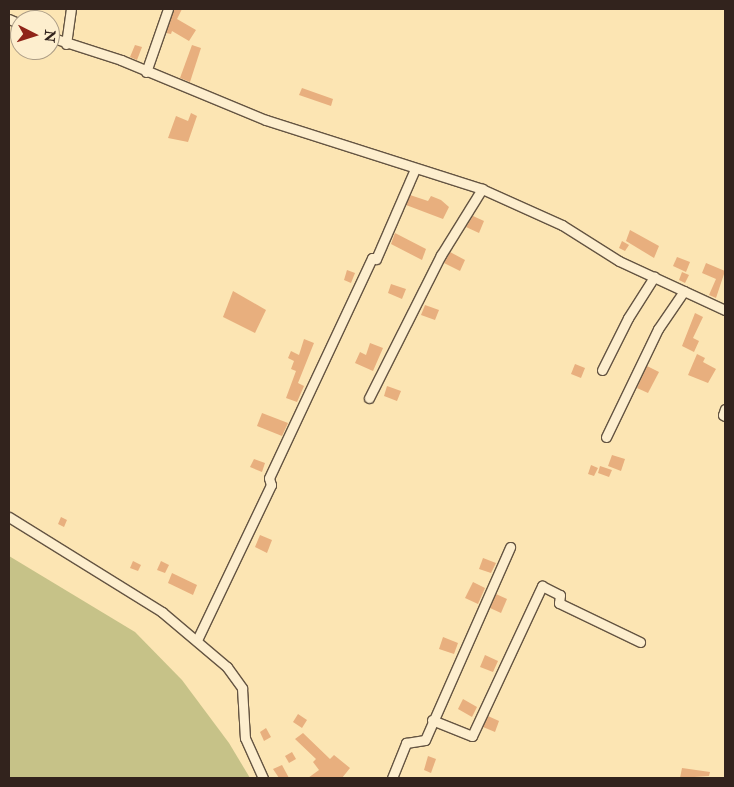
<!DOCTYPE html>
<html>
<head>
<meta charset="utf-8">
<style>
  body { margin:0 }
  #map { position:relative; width:734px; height:787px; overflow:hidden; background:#fce5b3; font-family:"IM FELL Double Pica",serif }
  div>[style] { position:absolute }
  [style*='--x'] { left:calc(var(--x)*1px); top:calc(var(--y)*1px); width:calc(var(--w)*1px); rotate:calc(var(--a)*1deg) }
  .green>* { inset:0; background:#c6c288 }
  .building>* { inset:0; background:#e8af7e }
  .roads { filter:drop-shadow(1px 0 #645442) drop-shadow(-1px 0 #645442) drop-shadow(0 1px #645442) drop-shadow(0 -1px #645442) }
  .street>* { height:9px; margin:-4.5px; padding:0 4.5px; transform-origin:4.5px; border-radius:4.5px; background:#fdeece }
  span { translate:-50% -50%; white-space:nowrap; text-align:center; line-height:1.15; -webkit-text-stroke:4px #fdeece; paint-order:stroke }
  .frame { position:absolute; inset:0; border:10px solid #32231d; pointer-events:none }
  .north { position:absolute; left:10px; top:10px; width:50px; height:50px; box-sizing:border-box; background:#fdeece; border:1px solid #ac9d87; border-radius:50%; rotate:95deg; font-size:14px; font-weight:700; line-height:20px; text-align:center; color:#32231d }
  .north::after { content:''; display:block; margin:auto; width:18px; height:22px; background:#8f2418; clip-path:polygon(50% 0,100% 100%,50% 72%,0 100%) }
</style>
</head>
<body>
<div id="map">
  <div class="green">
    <div style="clip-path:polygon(9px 556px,135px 632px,182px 680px,229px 743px,250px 778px,9px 778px)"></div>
  </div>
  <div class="building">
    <div style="clip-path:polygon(174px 9px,182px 9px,177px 19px,196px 30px,189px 41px,172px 31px,171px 34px,166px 33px)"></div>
    <div style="clip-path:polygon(135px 45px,142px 47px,137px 60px,130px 57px)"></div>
    <div style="clip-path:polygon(192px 45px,201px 48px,190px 82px,180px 78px)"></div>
    <div style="clip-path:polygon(302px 88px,333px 99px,331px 106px,299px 95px)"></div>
    <div style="clip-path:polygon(191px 113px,197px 116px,188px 142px,168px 138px,176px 116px,188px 121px)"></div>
    <div style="clip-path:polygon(410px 195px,428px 201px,431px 196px,441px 200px,449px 207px,443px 219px,406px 205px)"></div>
    <div style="clip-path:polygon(473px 216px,484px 221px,479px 233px,466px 227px)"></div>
    <div style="clip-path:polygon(630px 230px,659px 246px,654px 258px,626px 241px)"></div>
    <div style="clip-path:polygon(395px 233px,426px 249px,422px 260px,391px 244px)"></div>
    <div style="clip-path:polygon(622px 241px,629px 245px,625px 251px,619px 248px)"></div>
    <div style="clip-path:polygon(450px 252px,465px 260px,460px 271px,444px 263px)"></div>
    <div style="clip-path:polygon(677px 257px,690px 262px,686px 272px,673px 266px)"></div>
    <div style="clip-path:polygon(706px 263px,725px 271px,716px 298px,709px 295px,716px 279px,702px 273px)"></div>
    <div style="clip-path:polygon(347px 270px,355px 273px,351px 283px,344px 280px)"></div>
    <div style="clip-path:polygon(682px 272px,689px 275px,685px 283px,679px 280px)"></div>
    <div style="clip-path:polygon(391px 284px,406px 289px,402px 299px,388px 293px)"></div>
    <div style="clip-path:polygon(233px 291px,266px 310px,255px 333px,223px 317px)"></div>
    <div style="clip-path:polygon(425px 305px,439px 310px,435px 320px,421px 315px)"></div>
    <div style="clip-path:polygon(695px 313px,703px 317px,693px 338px,699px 341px,694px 352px,682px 346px)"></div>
    <div style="clip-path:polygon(304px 339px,314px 343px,298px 383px,304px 386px,297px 402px,286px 398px,296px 371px,291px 369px,294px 361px,288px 358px,291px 351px,299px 355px)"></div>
    <div style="clip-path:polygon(370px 343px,383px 348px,373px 371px,355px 363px,360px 352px,366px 355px)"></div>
    <div style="clip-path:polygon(697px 354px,705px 358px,703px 362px,716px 369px,708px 383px,688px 375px)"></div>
    <div style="clip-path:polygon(575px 364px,585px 368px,581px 378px,571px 374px)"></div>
    <div style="clip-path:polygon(647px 366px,659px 372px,648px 393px,637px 388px)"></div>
    <div style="clip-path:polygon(387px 386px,401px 391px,397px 401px,384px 396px)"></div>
    <div style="clip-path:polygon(262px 413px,288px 423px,282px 436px,257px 426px)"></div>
    <div style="clip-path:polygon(612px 455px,625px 459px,621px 471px,608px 466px)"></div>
    <div style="clip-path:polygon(254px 459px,265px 463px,262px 472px,250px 467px)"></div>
    <div style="clip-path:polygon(591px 465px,598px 468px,594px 476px,588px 474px)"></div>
    <div style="clip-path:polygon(600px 466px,612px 470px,609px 477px,598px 473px)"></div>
    <div style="clip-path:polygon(61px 517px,67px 520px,64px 527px,58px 524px)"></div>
    <div style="clip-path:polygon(260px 535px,272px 540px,267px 553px,255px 547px)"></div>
    <div style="clip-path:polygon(483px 558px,496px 563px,491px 573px,479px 569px)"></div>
    <div style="clip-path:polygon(133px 561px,141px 565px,138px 571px,130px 568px)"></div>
    <div style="clip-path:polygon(161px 561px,169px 565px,165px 573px,157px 570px)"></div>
    <div style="clip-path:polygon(172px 573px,197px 585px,193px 595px,168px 583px)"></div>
    <div style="clip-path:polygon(473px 582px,485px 588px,478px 604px,465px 598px)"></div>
    <div style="clip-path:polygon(496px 594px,507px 599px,501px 613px,490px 608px)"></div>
    <div style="clip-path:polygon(443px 637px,458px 643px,454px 654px,439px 649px)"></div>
    <div style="clip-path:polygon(485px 655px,498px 661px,493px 672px,480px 667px)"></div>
    <div style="clip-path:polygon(463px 699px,477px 707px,472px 717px,458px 709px)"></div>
    <div style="clip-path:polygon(298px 714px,307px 720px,302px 728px,293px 722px)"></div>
    <div style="clip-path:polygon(488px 716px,499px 721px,495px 732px,483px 727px)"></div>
    <div style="clip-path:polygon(266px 728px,271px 737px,264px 741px,260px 732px)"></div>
    <div style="clip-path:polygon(303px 733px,330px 759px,334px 755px,350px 768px,342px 778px,308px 778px,319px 770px,313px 762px,316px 759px,295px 739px)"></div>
    <div style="clip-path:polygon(292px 752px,296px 759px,289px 763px,285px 756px)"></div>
    <div style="clip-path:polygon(428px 756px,436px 759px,431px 773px,424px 770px)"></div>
    <div style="clip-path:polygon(282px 765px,289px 778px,279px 778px,273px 769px)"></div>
    <div style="clip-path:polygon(682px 768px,710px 772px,709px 776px,680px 778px)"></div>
  </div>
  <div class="roads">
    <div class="street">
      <div style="--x:9;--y:19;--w:12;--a:24"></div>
      <div style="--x:50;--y:37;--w:75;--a:17.9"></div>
      <div style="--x:121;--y:60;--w:157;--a:22.5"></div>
      <div style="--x:266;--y:120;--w:227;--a:17.7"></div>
      <div style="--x:482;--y:189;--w:88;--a:24.2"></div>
      <div style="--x:562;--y:225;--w:67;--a:32.3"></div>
      <div style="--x:619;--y:261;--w:117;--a:24.8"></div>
      <div style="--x:66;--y:44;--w:35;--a:-82"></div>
      <div style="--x:146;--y:72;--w:67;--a:-70.8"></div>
      <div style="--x:602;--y:370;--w:58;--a:-63.4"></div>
      <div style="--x:628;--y:318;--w:49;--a:-57.6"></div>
      <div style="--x:369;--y:398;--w:160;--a:-63.3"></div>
      <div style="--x:441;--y:255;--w:78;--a:-58.2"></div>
      <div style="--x:725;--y:409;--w:6;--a:108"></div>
      <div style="--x:723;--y:415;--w:2;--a:27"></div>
      <div style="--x:606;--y:437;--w:120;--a:-64.3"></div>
      <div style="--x:658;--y:329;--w:46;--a:-55.6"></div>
      <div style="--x:9;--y:517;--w:180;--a:31.8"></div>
      <div style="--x:162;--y:612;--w:85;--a:40.2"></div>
      <div style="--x:227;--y:667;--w:26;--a:54"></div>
      <div style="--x:242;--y:688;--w:50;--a:86.6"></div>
      <div style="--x:245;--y:738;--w:44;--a:65.8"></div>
      <div style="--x:197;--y:640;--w:172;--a:-64.5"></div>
      <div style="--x:271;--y:485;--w:7;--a:-106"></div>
      <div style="--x:269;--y:478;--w:243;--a:-64.9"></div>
      <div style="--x:372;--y:258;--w:4;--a:14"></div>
      <div style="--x:376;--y:259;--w:98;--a:-66.6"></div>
      <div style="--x:432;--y:720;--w:43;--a:21.8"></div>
      <div style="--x:472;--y:736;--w:166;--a:-65"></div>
      <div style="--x:542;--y:586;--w:20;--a:27"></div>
      <div style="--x:560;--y:595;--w:8;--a:97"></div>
      <div style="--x:559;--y:603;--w:90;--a:25.7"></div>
      <div style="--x:392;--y:778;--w:38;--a:-68"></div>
      <div style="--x:406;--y:743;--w:19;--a:-9"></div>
      <div style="--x:425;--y:740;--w:211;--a:-66.2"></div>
    </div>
  </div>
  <div class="frame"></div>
  <div class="north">N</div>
</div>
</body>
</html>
